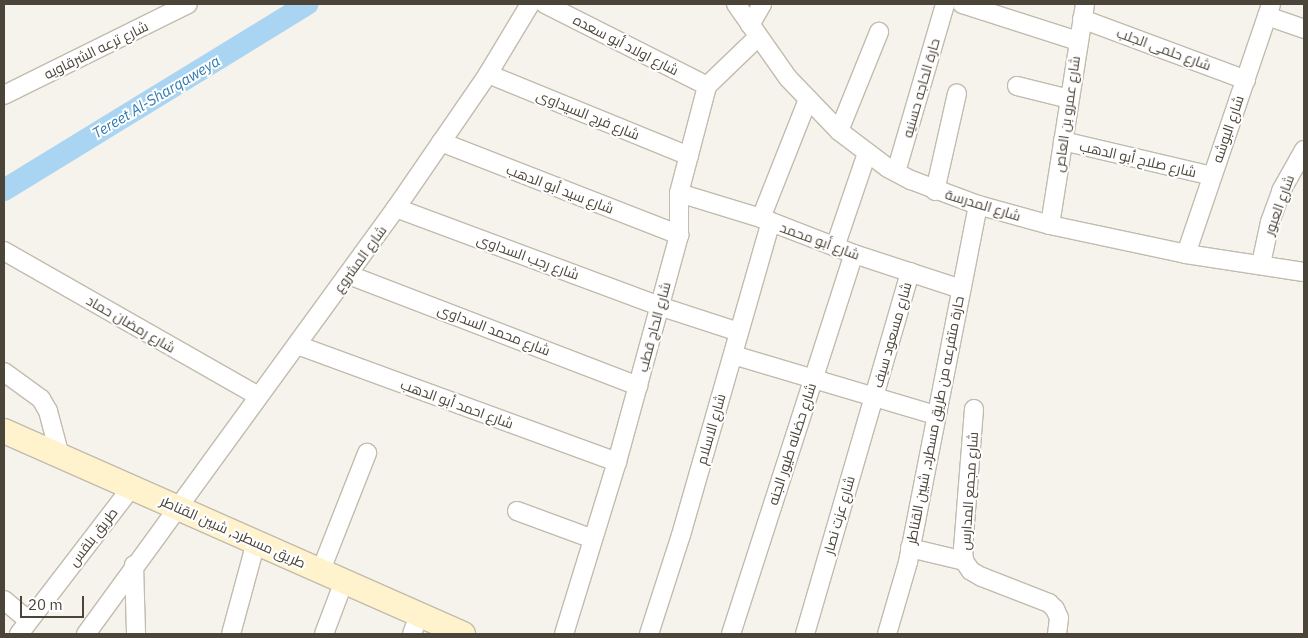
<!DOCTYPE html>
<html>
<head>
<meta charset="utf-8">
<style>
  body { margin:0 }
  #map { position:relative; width:1308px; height:638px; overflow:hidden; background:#f6f3ec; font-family:"IBM Plex Sans",Cairo,sans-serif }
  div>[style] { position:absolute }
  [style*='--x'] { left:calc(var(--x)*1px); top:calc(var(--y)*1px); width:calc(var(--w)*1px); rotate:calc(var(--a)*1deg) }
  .canal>* { height:22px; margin:-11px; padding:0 11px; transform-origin:11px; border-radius:11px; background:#a9d4f2 }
  .roads { filter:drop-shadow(1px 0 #c2bbae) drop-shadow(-1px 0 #c2bbae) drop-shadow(0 1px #c2bbae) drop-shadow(0 -1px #c2bbae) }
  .street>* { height:18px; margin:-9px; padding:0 9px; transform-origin:9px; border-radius:9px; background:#fff }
  .secondary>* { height:24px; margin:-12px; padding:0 12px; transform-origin:12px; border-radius:12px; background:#fff3cd }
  span { translate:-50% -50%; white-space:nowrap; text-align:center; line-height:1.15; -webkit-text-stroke:4px #fff; paint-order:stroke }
  .street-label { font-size:14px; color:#4b4439 }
  .water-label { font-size:15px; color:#2e7ab2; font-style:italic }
  .frame { position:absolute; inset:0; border:5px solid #4b4439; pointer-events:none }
  .scale { position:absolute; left:20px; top:596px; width:64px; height:22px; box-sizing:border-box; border:2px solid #4b4439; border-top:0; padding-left:6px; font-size:15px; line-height:18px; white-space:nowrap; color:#4b4439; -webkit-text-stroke:4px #fff; paint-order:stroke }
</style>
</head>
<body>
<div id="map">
  <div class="canal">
    <div style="--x:4;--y:190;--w:356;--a:-31.5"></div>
  </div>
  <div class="roads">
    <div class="street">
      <div style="--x:545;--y:4;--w:182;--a:26.8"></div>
      <div style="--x:736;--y:4;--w:90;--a:54.9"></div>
      <div style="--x:788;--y:78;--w:74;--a:46.1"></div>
      <div style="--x:839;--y:131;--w:61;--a:37.1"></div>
      <div style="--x:888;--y:168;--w:26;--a:28"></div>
      <div style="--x:911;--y:180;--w:72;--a:20.5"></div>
      <div style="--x:978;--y:205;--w:75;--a:15.5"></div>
      <div style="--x:1050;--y:225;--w:139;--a:12"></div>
      <div style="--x:1186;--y:254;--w:119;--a:8.7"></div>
      <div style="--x:962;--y:4;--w:122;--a:17.7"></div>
      <div style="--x:1267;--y:16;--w:39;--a:19"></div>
      <div style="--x:1082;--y:19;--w:175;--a:20.4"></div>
      <div style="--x:750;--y:25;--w:24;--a:-60"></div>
      <div style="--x:488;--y:74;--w:217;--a:22.2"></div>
      <div style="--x:1017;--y:86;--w:54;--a:14"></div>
      <div style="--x:4;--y:95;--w:205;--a:-26.3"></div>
      <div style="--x:839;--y:131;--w:107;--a:-68"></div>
      <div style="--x:1063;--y:141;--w:153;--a:13.2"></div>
      <div style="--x:441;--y:142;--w:256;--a:21.3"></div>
      <div style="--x:896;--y:172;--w:175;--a:-73.7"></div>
      <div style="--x:935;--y:191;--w:100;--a:-77.3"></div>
      <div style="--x:679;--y:193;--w:86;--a:17"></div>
      <div style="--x:761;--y:218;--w:100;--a:21.2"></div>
      <div style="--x:854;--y:254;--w:113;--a:18.1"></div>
      <div style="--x:396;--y:208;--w:281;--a:20.4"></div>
      <div style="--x:659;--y:306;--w:84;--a:18"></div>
      <div style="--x:761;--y:218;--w:128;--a:-68.4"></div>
      <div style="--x:1050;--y:225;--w:224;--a:-81"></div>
      <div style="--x:835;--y:247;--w:99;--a:-71.2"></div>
      <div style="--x:4;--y:251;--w:292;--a:29.7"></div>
      <div style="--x:1186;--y:254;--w:264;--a:-71.2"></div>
      <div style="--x:1261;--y:264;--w:43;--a:-77.9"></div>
      <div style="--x:1270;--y:222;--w:33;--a:-70"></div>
      <div style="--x:1281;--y:191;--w:47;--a:-60.7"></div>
      <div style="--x:349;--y:275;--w:310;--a:21"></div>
      <div style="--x:297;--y:345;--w:341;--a:20.1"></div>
      <div style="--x:733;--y:355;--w:212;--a:16.5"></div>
      <div style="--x:4;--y:372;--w:46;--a:36.1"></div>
      <div style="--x:41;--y:399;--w:14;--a:60"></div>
      <div style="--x:48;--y:411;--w:47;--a:75.1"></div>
      <div style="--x:974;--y:409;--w:139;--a:94.5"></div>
      <div style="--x:963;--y:548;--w:13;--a:86"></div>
      <div style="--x:964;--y:561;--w:12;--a:55"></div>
      <div style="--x:971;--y:571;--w:13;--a:29"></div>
      <div style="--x:982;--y:577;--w:72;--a:21.2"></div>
      <div style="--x:1049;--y:603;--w:8;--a:45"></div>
      <div style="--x:1055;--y:609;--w:10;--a:66"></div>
      <div style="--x:1059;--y:618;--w:16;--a:97"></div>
      <div style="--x:517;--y:511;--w:81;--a:20.2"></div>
      <div style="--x:910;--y:548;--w:56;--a:13.5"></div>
      <div style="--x:134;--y:565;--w:69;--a:88.3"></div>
      <div style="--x:321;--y:570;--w:126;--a:-68.5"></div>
      <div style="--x:4;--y:600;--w:31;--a:40"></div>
      <div style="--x:19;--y:634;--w:184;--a:-52.5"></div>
      <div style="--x:86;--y:634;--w:527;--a:-53.96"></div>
      <div style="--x:396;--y:208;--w:163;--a:-55.5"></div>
      <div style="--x:488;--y:74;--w:82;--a:-59"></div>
      <div style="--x:231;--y:634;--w:95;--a:-74.8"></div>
      <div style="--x:324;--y:634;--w:57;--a:-69.3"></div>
      <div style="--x:412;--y:634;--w:20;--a:-70"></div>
      <div style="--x:564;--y:634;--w:180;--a:-72.9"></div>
      <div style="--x:617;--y:462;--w:235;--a:-74.7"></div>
      <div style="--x:679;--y:235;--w:42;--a:-90"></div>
      <div style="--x:679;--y:193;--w:111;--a:-75.3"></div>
      <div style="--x:707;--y:86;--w:71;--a:-43.9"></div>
      <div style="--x:649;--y:634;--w:104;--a:-72.1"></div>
      <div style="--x:681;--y:535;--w:326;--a:-74"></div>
      <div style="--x:731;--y:634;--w:399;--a:-72.1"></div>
      <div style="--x:805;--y:634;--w:377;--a:-73.8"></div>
      <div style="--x:887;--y:634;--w:75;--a:-73.7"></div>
      <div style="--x:908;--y:562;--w:364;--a:-78.9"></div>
    </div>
    <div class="secondary">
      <div style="--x:4;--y:431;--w:502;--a:23.86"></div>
    </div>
  </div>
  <div class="street-label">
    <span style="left:626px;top:45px;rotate:27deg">شارع اولاد أبو سعده</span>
    <span style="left:1164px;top:49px;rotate:20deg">شارع حلمى الجلب</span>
    <span style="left:96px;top:50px;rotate:-26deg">شارع ترعه الشرقاويه</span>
    <span style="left:921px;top:88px;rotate:-74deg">حارة الحاجه حسنيه</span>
    <span style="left:1067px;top:114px;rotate:-82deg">شارع عمرو بن العاص</span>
    <span style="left:588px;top:115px;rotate:22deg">شارع فرج السيداوى</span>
    <span style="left:1228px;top:129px;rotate:-71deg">شارع البوشه</span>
    <span style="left:1138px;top:159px;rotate:13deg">شارع صلاح أبو الدهب</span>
    <span style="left:560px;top:189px;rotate:21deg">شارع سيد أبو الدهب</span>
    <span style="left:983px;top:205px;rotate:17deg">شارع المدرسة</span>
    <span style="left:1279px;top:205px;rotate:-70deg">شارع العبور</span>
    <span style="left:820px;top:241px;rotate:20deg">شارع أبو محمد</span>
    <span style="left:528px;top:257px;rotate:20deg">شارع رجب السداوى</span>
    <span style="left:360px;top:259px;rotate:-54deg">شارع المشروع</span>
    <span style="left:131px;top:324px;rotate:30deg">شارع رمضان حماد</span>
    <span style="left:654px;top:327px;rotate:-75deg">شارع الحاج قطب</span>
    <span style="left:494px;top:330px;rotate:21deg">شارع محمد السداوى</span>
    <span style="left:892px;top:335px;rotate:-74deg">شارع مسعود سيف</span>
    <span style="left:457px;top:404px;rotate:20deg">شارع احمد أبو الدهب</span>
    <span style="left:935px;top:420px;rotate:-79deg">حارة متفرعه من طريق مسطرد, شبين القناطر</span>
    <span style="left:711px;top:429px;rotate:-74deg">شارع الاسلام</span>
    <span style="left:792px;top:444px;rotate:-72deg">شارع حضانه طيور الجنه</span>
    <span style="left:969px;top:491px;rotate:-86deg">شارع مجمع المدارس</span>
    <span style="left:839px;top:515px;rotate:-74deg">شارع عزت نصار</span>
    <span style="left:233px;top:532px;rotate:24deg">طريق مسطرد, شبين القناطر</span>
    <span style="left:93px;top:537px;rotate:-52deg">طريق بلقس</span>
  </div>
  <div class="water-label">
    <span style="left:156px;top:97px;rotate:-31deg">Tereet Al-Sharqaweya</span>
  </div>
  <div class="frame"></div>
  <div class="scale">20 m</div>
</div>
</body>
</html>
